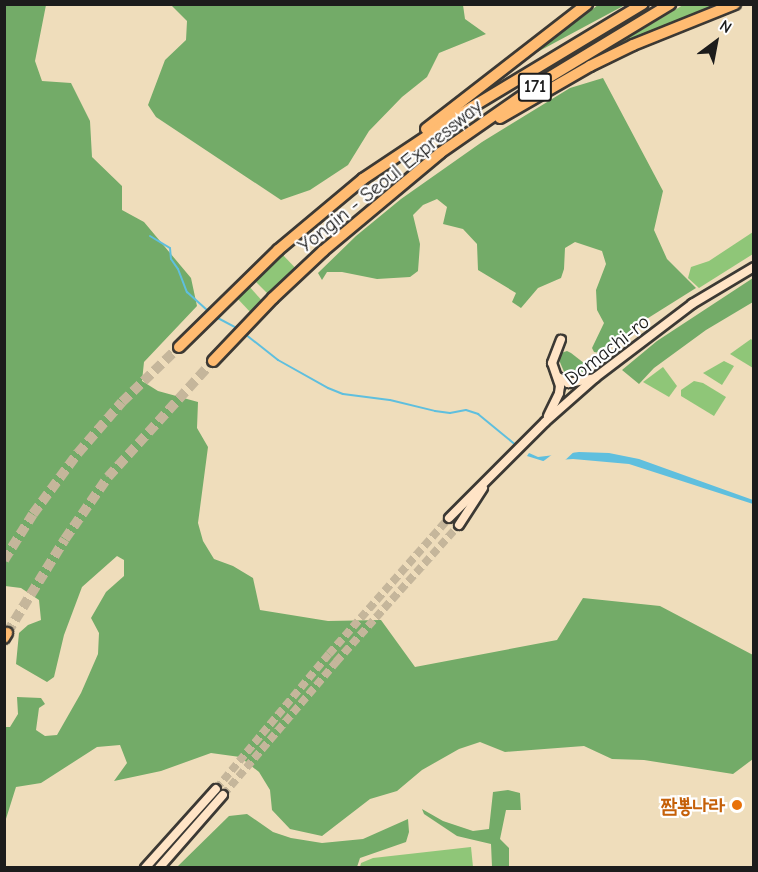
<!DOCTYPE html>
<html>
<head>
<meta charset="utf-8">
<style>
  body { margin:0 }
  #map { position:relative; width:758px; height:872px; overflow:hidden; background:#efddbb; font-family:"Comic Neue","Poor Story",sans-serif }
  div>[style] { position:absolute }
  [style*='--x'] { left:calc(var(--x)*1px); top:calc(var(--y)*1px); width:calc(var(--w)*1px); rotate:calc(var(--a)*1deg) }
  .green>* { inset:0; background:#8fc678 }
  .forest>* { inset:0; background:#73ab68 }
  .water>* { inset:0; background:#5fbfde }
  .pier>* { inset:0; background:#efddbb }
  .stream>* { height:2px; margin:-1px; padding:0 1px; transform-origin:1px; border-radius:1px; background:#5fbfde }
  .secondary-tunnel>* { height:8px; margin-top:-4px; transform-origin:0; background:repeating-linear-gradient(90deg,#c5b69b 0 8px,transparent 0 12px) }
  .motorway-tunnel>* { height:10px; margin-top:-5px; transform-origin:0; background:repeating-linear-gradient(90deg,#c5b69b 0 10px,transparent 0 15px) }
  .roads { filter:drop-shadow(2px 0 #3c3934) drop-shadow(-2px 0 #3c3934) drop-shadow(0 2px #3c3934) drop-shadow(0 -2px #3c3934) }
  .secondary>* { height:8px; margin:-4px; padding:0 4px; transform-origin:4px; border-radius:4px; background:#ffe4c6 }
  .motorway>* { height:10px; margin:-5px; padding:0 5px; transform-origin:5px; border-radius:5px; background:#ffbb71 }
  .dots>* { width:16px; height:16px; translate:-50% -50%; box-sizing:border-box; border:3px solid #fff; border-radius:50% }
  span { translate:-50% -50%; white-space:nowrap; text-align:center; line-height:1.15; -webkit-text-stroke:4.5px #fff; paint-order:stroke }
  .shield-label span { padding:2px 4px; background:#fff; border:2px solid; border-radius:4px; -webkit-text-stroke-width:0 }
  .shield-label { font-size:18px; color:#1c1c1c; font-weight:700 }
  .street-label { font-size:20px; color:#1c1c1c }
  .food-label { font-size:20px; color:#c56008; font-weight:700 }
  .right { translate:-100% -50%; text-align:right }
  .frame { position:absolute; inset:0; border:6px solid #1c1c1c; pointer-events:none }
  .north { position:absolute; left:686px; top:12px; width:60px; height:60px; -webkit-text-stroke:4px #fff; paint-order:stroke; rotate:32deg; font-size:16px; font-weight:700; line-height:24px; text-align:center; color:#1c1c1c }
  .north::after { content:''; display:block; margin:auto; width:21px; height:27px; background:#1c1c1c; clip-path:polygon(50% 0,100% 100%,50% 72%,0 100%) }
</style>
</head>
<body>
<div id="map">
  <div class="green">
    <div style="clip-path:polygon(683px 5px,723px 5px,558px 80px)"></div>
    <div style="clip-path:polygon(753px 232px,753px 254px,699px 288px,688px 278px,691px 267px,709px 261px)"></div>
    <div style="clip-path:polygon(282px 254px,303px 276px,277px 303px,255px 281px)"></div>
    <div style="clip-path:polygon(248px 285px,264px 303px,252px 314px,236px 297px)"></div>
    <div style="clip-path:polygon(751px 339px,753px 341px,753px 368px,730px 354px)"></div>
    <div style="clip-path:polygon(724px 361px,734px 366px,722px 385px,703px 373px)"></div>
    <div style="clip-path:polygon(663px 367px,677px 386px,669px 397px,643px 382px)"></div>
    <div style="clip-path:polygon(694px 381px,703px 383px,726px 397px,714px 416px,681px 396px,681px 390px)"></div>
    <div style="clip-path:polygon(471px 847px,473px 867px,360px 867px,361px 863px,373px 858px)"></div>
  </div>
  <div class="forest">
    <div style="clip-path:polygon(599px 4px,625px 5px,528px 57px,584px 16px)"></div>
    <div style="clip-path:polygon(4px 5px,46px 5px,35px 61px,42px 81px,71px 83px,90px 121px,92px 157px,122px 186px,122px 210px,144px 222px,191px 278px,197px 306px,144px 362px,142px 381px,158px 391px,198px 402px,197px 428px,208px 447px,198px 523px,203px 541px,214px 559px,233px 566px,253px 578px,260px 610px,328px 621px,381px 620px,415px 667px,557px 640px,583px 598px,660px 606px,753px 655px,753px 759px,733px 774px,644px 760px,612px 759px,584px 746px,505px 752px,480px 742px,459px 749px,422px 770px,397px 791px,370px 799px,322px 836px,290px 829px,272px 810px,270px 790px,259px 772px,240px 757px,211px 753px,161px 771px,114px 781px,127px 763px,120px 745px,97px 747px,41px 783px,16px 787px,5px 822px,5px 727px,10px 727px,18px 714px,17px 697px,41px 698px,45px 704px,39px 708px,36px 730px,45px 736px,57px 735px,81px 693px,98px 654px,99px 633px,91px 618px,106px 592px,124px 576px,124px 560px,117px 556px,82px 587px,64px 635px,54px 677px,47px 682px,16px 664px,19px 633px,28px 625px,41px 620px,39px 600px,21px 588px,5px 586px)"></div>
    <div style="clip-path:polygon(171px 5px,463px 5px,465px 19px,486px 34px,439px 53px,427px 77px,402px 97px,369px 131px,348px 165px,310px 190px,281px 200px,156px 117px,148px 105px,165px 60px,186px 40px,187px 21px)"></div>
    <div style="clip-path:polygon(603px 78px,663px 191px,654px 230px,667px 259px,696px 288px,637px 325px,618px 342px,601px 353px,594px 352px,592px 348px,604px 323px,597px 310px,596px 290px,606px 264px,602px 251px,575px 242px,565px 248px,564px 269px,561px 278px,538px 288px,521px 308px,512px 302px,516px 293px,478px 270px,477px 244px,463px 229px,443px 224px,447px 207px,437px 199px,423px 205px,413px 215px,420px 244px,418px 271px,410px 277px,377px 279px,342px 272px,327px 272px,322px 280px,318px 273px,356px 236px,401px 199px,482px 142px,570px 88px)"></div>
    <div style="clip-path:polygon(753px 278px,753px 302px,706px 330px,654px 368px,639px 384px,622px 370px,657px 341px)"></div>
    <div style="clip-path:polygon(567px 351px,571px 353px,589px 367px,577px 376px,565px 374px,559px 360px,561px 353px)"></div>
    <div style="clip-path:polygon(508px 790px,520px 793px,521px 810px,506px 810px,500px 839px,509px 848px,509px 867px,492px 867px,491px 844px,457px 836px,424px 814px,422px 809px,443px 821px,473px 831px,489px 829px,493px 792px)"></div>
    <div style="clip-path:polygon(247px 814px,273px 832px,291px 838px,322px 843px,363px 839px,408px 819px,409px 832px,406px 842px,360px 858px,357px 867px,177px 867px,229px 816px)"></div>
  </div>
  <div class="water">
    <div style="clip-path:polygon(579px 452px,609px 453px,639px 459px,753px 500px,753px 504px,629px 464px,573px 459px,543px 461px,527px 456px,529px 453px,538px 457px)"></div>
  </div>
  <div class="pier">
    <div style="clip-path:polygon(577px 449px,562px 463px,541px 463px,558px 450px)"></div>
  </div>
  <div class="stream">
    <div style="--x:150;--y:236;--w:23;--a:31"></div>
    <div style="--x:170;--y:248;--w:11;--a:85"></div>
    <div style="--x:171;--y:259;--w:12;--a:55"></div>
    <div style="--x:178;--y:269;--w:25;--a:69"></div>
    <div style="--x:187;--y:292;--w:31;--a:42"></div>
    <div style="--x:214;--y:316;--w:27;--a:28"></div>
    <div style="--x:245;--y:334;--w:42;--a:38.2"></div>
    <div style="--x:278;--y:360;--w:57;--a:29.2"></div>
    <div style="--x:328;--y:388;--w:16;--a:22"></div>
    <div style="--x:343;--y:394;--w:47;--a:7.3"></div>
    <div style="--x:390;--y:400;--w:46;--a:13.7"></div>
    <div style="--x:435;--y:411;--w:15;--a:8"></div>
    <div style="--x:450;--y:413;--w:16;--a:-11"></div>
    <div style="--x:466;--y:410;--w:13;--a:18"></div>
    <div style="--x:478;--y:414;--w:50;--a:39.4"></div>
  </div>
  <div class="secondary-tunnel">
    <div style="--x:216;--y:789;--w:176;--a:-50.1"></div>
    <div style="--x:329;--y:654;--w:181;--a:-48.6"></div>
    <div style="--x:223;--y:795;--w:175;--a:-49.6"></div>
    <div style="--x:336;--y:662;--w:184;--a:-48.1"></div>
  </div>
  <div class="motorway-tunnel">
    <div style="--x:4;--y:560;--w:54;--a:-57.8"></div>
    <div style="--x:33;--y:514;--w:76;--a:-53.6"></div>
    <div style="--x:78;--y:453;--w:67;--a:-49.2"></div>
    <div style="--x:122;--y:402;--w:79;--a:-44"></div>
    <div style="--x:7;--y:633;--w:110;--a:-58.3"></div>
    <div style="--x:65;--y:539;--w:75;--a:-55.3"></div>
    <div style="--x:108;--y:477;--w:156;--a:-47.8"></div>
  </div>
  <div class="roads">
    <div class="secondary">
      <div style="--x:558;--y:377;--w:12;--a:31"></div>
      <div style="--x:568;--y:383;--w:27;--a:-10"></div>
      <div style="--x:548;--y:416;--w:25;--a:-64"></div>
      <div style="--x:559;--y:393;--w:7;--a:-82"></div>
      <div style="--x:560;--y:386;--w:24;--a:-109"></div>
      <div style="--x:552;--y:363;--w:25;--a:-69"></div>
      <div style="--x:449;--y:518;--w:136;--a:-45"></div>
      <div style="--x:545;--y:422;--w:68;--a:-41.4"></div>
      <div style="--x:596;--y:377;--w:121;--a:-37.2"></div>
      <div style="--x:692;--y:304;--w:72;--a:-30.8"></div>
      <div style="--x:459;--y:525;--w:44;--a:-57"></div>
      <div style="--x:145;--y:868;--w:106;--a:-48.1"></div>
      <div style="--x:159;--y:868;--w:97;--a:-48.8"></div>
    </div>
    <div class="motorway">
      <div style="--x:500;--y:118;--w:104;--a:-30"></div>
      <div style="--x:590;--y:66;--w:48;--a:-26"></div>
      <div style="--x:633;--y:45;--w:110;--a:-21.9"></div>
      <div style="--x:426;--y:129;--w:204;--a:-37.8"></div>
      <div style="--x:179;--y:347;--w:139;--a:-44.4"></div>
      <div style="--x:278;--y:250;--w:111;--a:-39.9"></div>
      <div style="--x:363;--y:179;--w:119;--a:-33.7"></div>
      <div style="--x:462;--y:113;--w:211;--a:-31.1"></div>
      <div style="--x:213;--y:361;--w:87;--a:-46.4"></div>
      <div style="--x:273;--y:298;--w:69;--a:-43.2"></div>
      <div style="--x:323;--y:251;--w:153;--a:-39.9"></div>
      <div style="--x:440;--y:153;--w:131;--a:-34.8"></div>
      <div style="--x:548;--y:78;--w:143;--a:-31.2"></div>
      <div style="--x:4;--y:638;--w:6;--a:-59"></div>
    </div>
  </div>
  <div class="dots">
    <div style="left:737px;top:805px;background:#e8710a"></div>
  </div>
  <div class="shield-label">
    <span style="left:535px;top:87px">171</span>
  </div>
  <div class="street-label">
    <span style="left:390px;top:176px;rotate:-39deg">Yongin - Seoul Expressway</span>
    <span style="left:607px;top:350px;rotate:-38deg">Domachi-ro</span>
  </div>
  <div class="food-label">
    <span class="right" style="left:725px;top:805px">짬뽕나라</span>
  </div>
  <div class="frame"></div>
  <div class="north">N</div>
</div>
</body>
</html>
